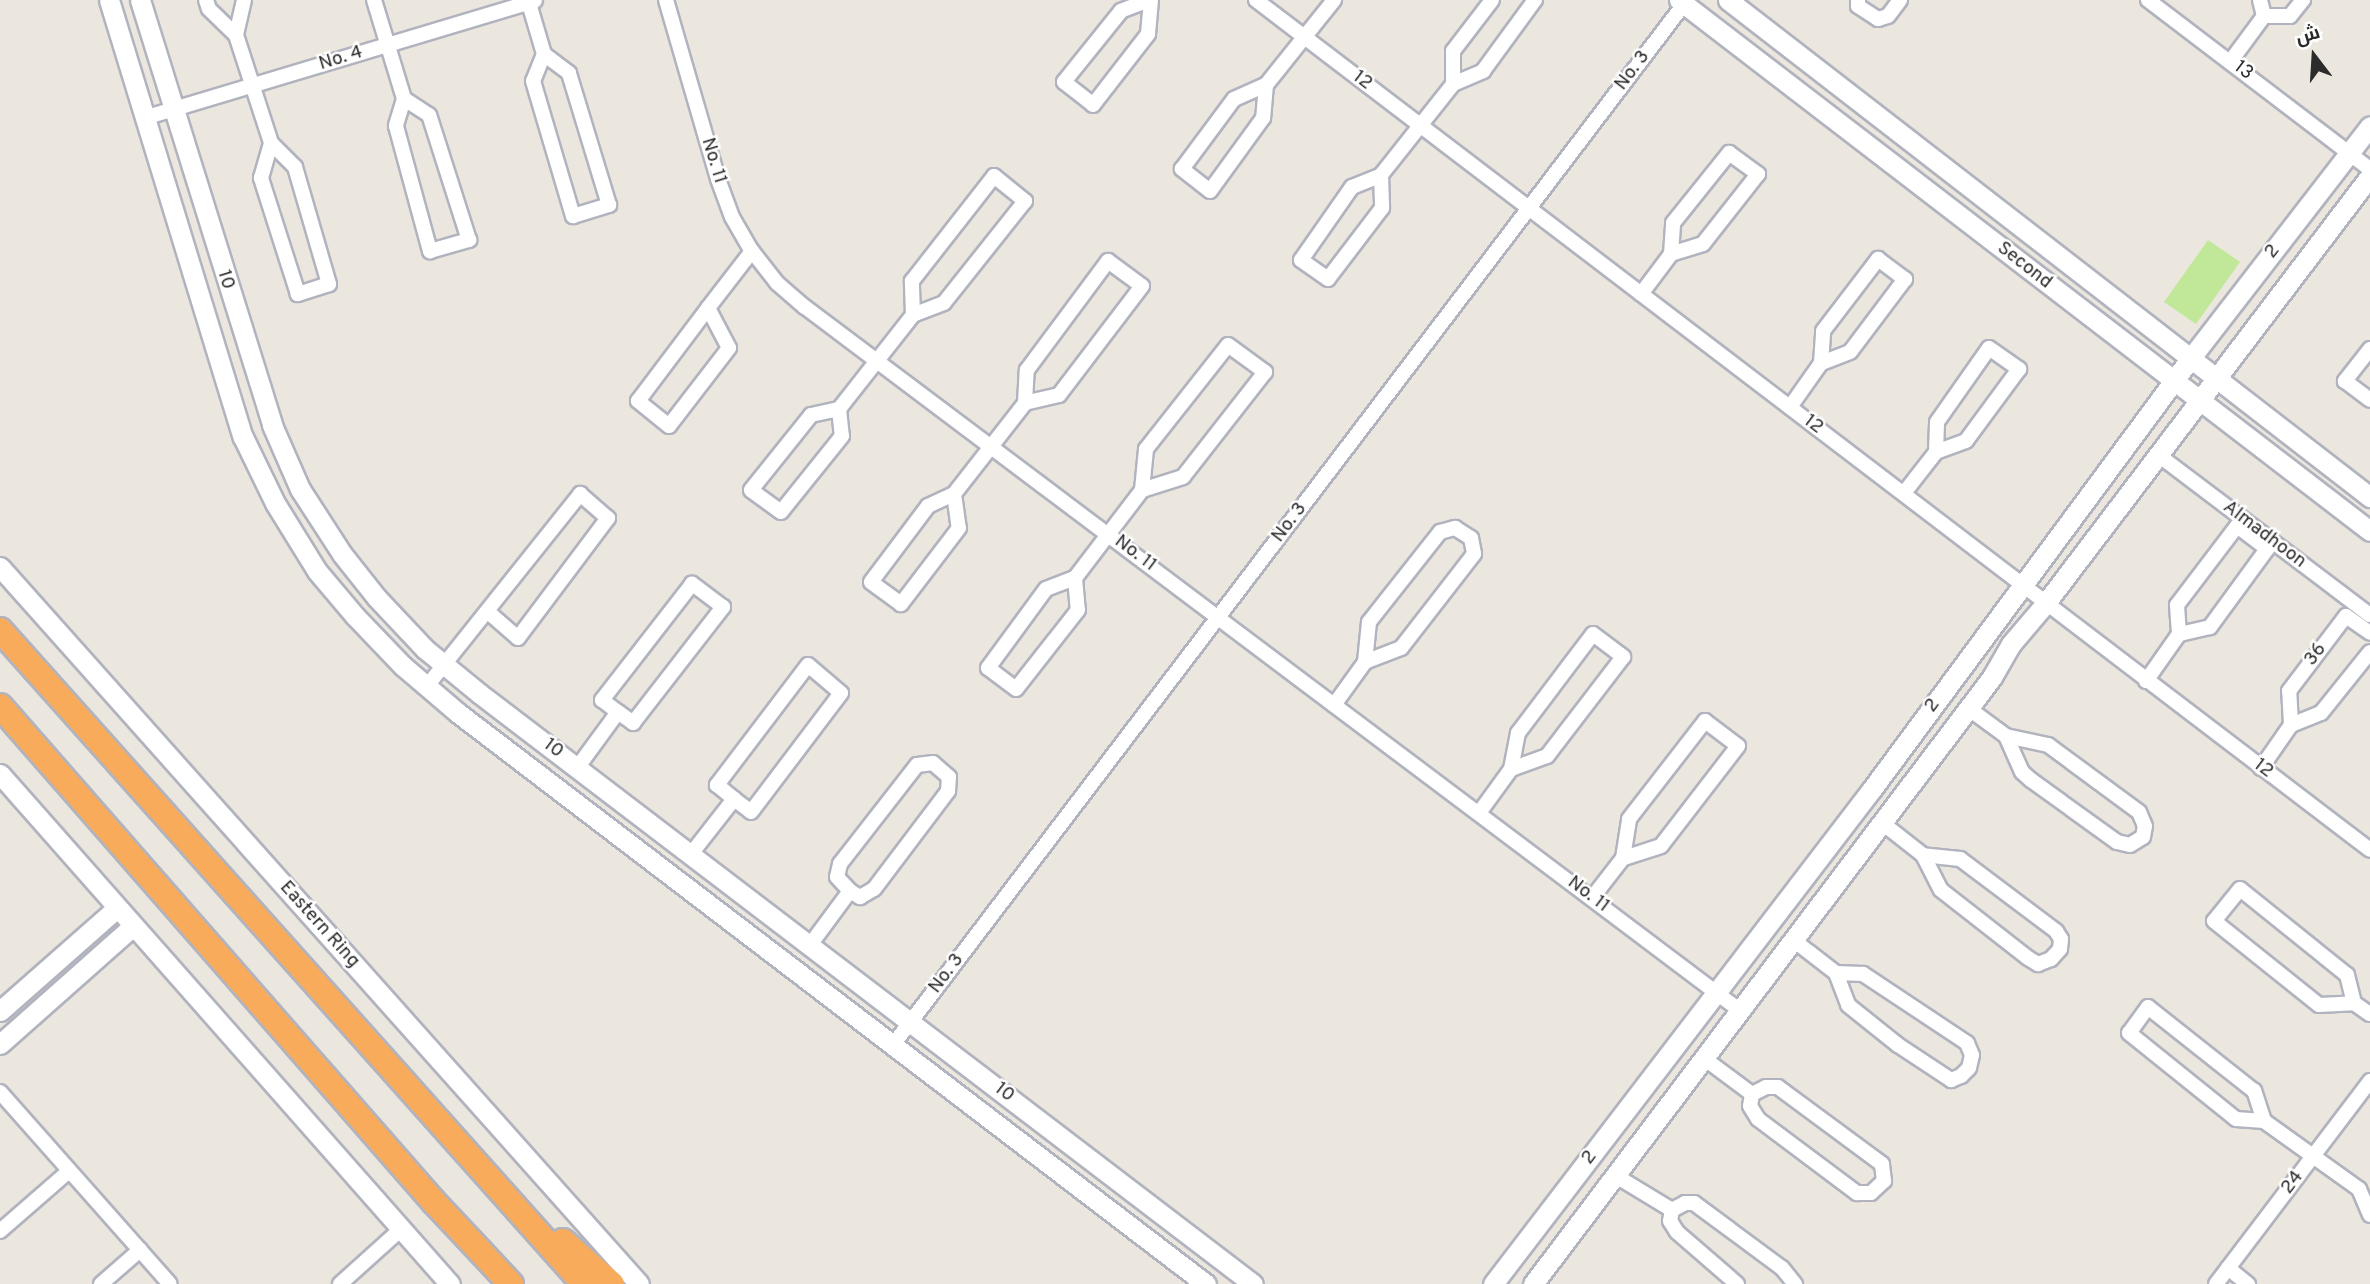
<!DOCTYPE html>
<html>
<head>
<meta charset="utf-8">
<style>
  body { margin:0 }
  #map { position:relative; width:2370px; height:1284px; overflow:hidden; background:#ece7de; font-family:Overpass,Cairo,sans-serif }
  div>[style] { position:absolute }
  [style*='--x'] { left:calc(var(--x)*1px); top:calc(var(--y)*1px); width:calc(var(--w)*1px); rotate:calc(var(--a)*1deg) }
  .pitch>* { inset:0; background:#c0e898 }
  .roads { filter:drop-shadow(2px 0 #b1b3be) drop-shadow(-2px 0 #b1b3be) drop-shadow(0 2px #b1b3be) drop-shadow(0 -2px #b1b3be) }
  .street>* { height:14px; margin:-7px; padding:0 7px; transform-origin:7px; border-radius:7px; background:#fff }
  .secondary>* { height:19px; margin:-9.5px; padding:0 9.5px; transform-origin:9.5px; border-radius:9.5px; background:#fff }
  .highway>* { height:24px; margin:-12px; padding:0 12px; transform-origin:12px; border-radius:12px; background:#f9ab5c }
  span { translate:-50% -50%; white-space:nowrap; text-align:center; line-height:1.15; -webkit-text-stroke:5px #fff; paint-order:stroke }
  .street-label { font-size:19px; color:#2b2b2b }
  .north { position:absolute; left:2279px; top:21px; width:70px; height:70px; -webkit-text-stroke:5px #fff; paint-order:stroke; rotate:343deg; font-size:19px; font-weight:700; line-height:28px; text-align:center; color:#2b2b2b }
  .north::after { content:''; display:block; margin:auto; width:24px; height:32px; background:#2b2b2b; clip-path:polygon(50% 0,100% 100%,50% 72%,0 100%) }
</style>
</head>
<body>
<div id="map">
  <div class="pitch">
    <div style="clip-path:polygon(2208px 240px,2240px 262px,2196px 324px,2164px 302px)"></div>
  </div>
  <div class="roads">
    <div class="street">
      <div style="--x:206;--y:0;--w:9;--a:72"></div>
      <div style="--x:209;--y:9;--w:37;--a:44"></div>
      <div style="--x:244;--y:0;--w:36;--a:103"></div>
      <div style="--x:236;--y:35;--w:114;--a:72"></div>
      <div style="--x:271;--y:143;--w:34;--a:45"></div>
      <div style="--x:295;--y:167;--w:122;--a:73.8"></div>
      <div style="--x:329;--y:284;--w:33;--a:162"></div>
      <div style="--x:298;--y:294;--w:122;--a:-107.7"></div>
      <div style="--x:261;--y:178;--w:36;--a:-74"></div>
      <div style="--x:374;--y:0;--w:103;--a:73.1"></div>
      <div style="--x:404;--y:99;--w:28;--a:107"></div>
      <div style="--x:396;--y:126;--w:130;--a:74.8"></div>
      <div style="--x:430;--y:251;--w:41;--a:-15.8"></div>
      <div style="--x:469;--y:240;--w:131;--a:-107.7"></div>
      <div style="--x:429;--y:115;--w:30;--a:-147"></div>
      <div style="--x:528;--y:0;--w:56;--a:73.5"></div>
      <div style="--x:544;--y:54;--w:29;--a:112"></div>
      <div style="--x:533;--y:81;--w:141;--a:73.5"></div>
      <div style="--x:573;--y:216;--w:38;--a:-17"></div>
      <div style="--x:609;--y:205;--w:138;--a:-106.9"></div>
      <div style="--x:569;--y:73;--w:31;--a:-143"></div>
      <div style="--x:666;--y:0;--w:186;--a:73.8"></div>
      <div style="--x:718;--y:179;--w:40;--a:69.8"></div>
      <div style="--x:732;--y:217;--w:39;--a:60"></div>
      <div style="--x:752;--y:251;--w:41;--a:52"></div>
      <div style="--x:777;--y:283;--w:37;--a:41"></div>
      <div style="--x:805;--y:307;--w:1168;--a:36.96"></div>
      <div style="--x:1149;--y:0;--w:30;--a:159"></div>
      <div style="--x:1121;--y:11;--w:91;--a:128.8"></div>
      <div style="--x:1064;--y:82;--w:37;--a:38"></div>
      <div style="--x:1093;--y:105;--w:90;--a:-52.2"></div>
      <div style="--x:1148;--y:34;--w:34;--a:-85"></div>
      <div style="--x:1256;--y:0;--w:1401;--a:37.34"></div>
      <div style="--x:1858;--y:0;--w:6;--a:90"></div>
      <div style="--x:1858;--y:6;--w:24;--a:33"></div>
      <div style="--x:1878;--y:19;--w:10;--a:-17"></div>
      <div style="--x:1888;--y:16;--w:20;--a:-53"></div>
      <div style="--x:2148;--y:0;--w:279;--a:37.3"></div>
      <div style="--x:2260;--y:0;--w:16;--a:76"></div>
      <div style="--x:2264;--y:16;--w:26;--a:0"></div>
      <div style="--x:2290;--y:16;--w:21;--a:-51"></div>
      <div style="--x:2230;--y:62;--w:57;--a:-53.5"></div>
      <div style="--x:1453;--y:84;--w:33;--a:-90"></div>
      <div style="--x:1453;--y:51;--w:64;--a:-52.6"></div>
      <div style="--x:1266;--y:85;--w:33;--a:95"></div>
      <div style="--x:1263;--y:118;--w:90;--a:126"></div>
      <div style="--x:1210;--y:191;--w:36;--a:-142"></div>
      <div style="--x:1182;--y:169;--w:87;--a:-53.4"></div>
      <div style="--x:1234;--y:99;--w:35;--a:-24"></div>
      <div style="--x:1266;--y:85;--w:109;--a:-51.3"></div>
      <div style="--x:144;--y:118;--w:408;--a:-16.7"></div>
      <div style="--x:1381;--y:175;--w:33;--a:88"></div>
      <div style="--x:1382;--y:208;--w:89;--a:127.3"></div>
      <div style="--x:1328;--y:279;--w:33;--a:-145"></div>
      <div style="--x:1301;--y:260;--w:89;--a:-55.1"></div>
      <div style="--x:1352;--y:187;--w:31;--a:-22"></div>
      <div style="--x:1381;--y:175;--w:116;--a:-51.6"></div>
      <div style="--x:1453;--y:84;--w:33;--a:-23"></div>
      <div style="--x:1483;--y:71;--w:88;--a:-53.8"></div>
      <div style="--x:1641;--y:294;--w:50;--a:-53.1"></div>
      <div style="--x:1671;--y:254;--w:31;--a:-86"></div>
      <div style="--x:1673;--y:223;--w:90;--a:-51.3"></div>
      <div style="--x:1729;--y:153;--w:36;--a:36"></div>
      <div style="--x:1758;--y:174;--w:89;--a:128.2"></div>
      <div style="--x:1703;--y:244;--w:34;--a:163"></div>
      <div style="--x:708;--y:308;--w:45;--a:62.3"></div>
      <div style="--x:729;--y:348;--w:98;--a:127.6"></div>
      <div style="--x:669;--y:426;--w:40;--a:-141"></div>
      <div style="--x:638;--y:401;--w:116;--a:-53"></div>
      <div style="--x:708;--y:308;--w:72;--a:-52.3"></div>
      <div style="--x:2370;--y:349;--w:41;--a:128"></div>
      <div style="--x:2345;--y:381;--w:31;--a:37"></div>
      <div style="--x:1790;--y:407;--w:54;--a:-54.8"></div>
      <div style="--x:1821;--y:363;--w:32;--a:-86"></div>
      <div style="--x:1823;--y:331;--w:91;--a:-52.6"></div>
      <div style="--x:1878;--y:259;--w:34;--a:37"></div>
      <div style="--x:1905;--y:279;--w:91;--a:127"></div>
      <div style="--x:1850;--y:352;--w:31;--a:159"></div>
      <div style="--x:839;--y:409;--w:27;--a:84"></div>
      <div style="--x:842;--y:436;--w:97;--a:128.8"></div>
      <div style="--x:781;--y:512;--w:37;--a:-144"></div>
      <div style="--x:751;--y:490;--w:96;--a:-51.3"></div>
      <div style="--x:811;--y:415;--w:29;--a:-12"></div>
      <div style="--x:839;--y:409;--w:120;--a:-51.8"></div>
      <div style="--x:913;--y:315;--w:34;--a:-92"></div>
      <div style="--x:912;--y:281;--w:133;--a:-52"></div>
      <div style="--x:994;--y:176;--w:40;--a:39"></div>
      <div style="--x:1025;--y:201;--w:130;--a:128.5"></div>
      <div style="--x:944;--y:303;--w:33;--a:159"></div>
      <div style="--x:2157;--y:454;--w:267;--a:37.1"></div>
      <div style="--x:1904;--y:493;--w:52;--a:-52"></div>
      <div style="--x:1936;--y:452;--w:30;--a:-88"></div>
      <div style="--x:1937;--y:422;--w:90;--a:-54.9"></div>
      <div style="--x:1989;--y:348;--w:37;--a:35"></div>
      <div style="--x:2019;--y:369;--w:89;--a:126.4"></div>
      <div style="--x:1966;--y:441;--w:32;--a:160"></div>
      <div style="--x:954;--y:494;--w:34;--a:82"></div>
      <div style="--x:959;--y:528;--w:96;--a:127.3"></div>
      <div style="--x:901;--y:604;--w:37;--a:-144"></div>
      <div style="--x:871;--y:582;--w:95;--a:-53.1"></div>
      <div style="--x:928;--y:506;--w:29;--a:-25"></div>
      <div style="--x:954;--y:494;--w:115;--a:-52"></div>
      <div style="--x:1025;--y:403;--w:33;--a:-87"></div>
      <div style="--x:1027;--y:370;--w:136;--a:-53.4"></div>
      <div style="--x:1108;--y:261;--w:42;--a:36.3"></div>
      <div style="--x:1142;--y:286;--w:137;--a:127.3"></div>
      <div style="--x:1059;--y:395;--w:35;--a:167"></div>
      <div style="--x:1075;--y:578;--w:32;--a:85"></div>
      <div style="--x:1078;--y:610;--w:100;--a:128.1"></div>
      <div style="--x:1016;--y:689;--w:35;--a:-143"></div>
      <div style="--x:988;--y:668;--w:98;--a:-53.7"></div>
      <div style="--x:1046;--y:589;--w:31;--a:-21"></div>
      <div style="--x:1075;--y:578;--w:111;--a:-52.7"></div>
      <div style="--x:1142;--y:490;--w:41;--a:-84.4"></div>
      <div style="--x:1146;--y:449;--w:132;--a:-51.7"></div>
      <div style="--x:1228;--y:345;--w:46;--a:36.1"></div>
      <div style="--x:1265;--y:372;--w:133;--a:128"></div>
      <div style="--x:1183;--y:477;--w:43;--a:162.4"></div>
      <div style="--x:2146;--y:681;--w:57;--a:-54.9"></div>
      <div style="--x:2179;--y:634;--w:29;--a:-94"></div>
      <div style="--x:2177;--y:605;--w:99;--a:-52.8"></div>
      <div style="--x:2237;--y:526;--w:38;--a:37"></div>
      <div style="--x:2267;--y:549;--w:97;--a:126.2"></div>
      <div style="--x:2210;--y:627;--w:32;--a:167"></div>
      <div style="--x:427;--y:686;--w:246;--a:-51.4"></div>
      <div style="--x:580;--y:494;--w:37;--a:41"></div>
      <div style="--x:608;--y:518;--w:150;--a:126.9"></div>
      <div style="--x:518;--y:638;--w:40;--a:-139"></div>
      <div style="--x:1334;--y:705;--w:53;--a:-54.2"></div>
      <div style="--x:1365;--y:662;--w:40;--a:-84.3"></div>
      <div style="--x:1369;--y:622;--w:115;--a:-51.7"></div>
      <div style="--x:1440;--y:532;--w:16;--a:-15"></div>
      <div style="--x:1455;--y:528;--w:19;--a:32"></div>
      <div style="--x:1471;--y:538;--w:16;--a:79"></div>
      <div style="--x:1474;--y:554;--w:119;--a:127.8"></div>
      <div style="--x:1401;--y:648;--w:39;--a:159"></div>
      <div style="--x:1968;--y:708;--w:47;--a:36.4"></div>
      <div style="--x:2006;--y:736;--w:39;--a:66"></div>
      <div style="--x:2022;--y:772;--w:12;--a:42"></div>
      <div style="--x:2031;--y:780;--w:106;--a:35.8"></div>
      <div style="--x:2117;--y:842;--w:13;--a:13"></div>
      <div style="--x:2130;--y:845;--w:15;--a:-32"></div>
      <div style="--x:2143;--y:837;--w:11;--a:-80"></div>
      <div style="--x:2145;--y:826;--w:15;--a:-113"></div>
      <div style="--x:2139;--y:812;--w:113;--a:-143.6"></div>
      <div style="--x:2048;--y:745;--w:43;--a:-167.9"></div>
      <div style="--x:2291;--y:725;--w:34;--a:-93"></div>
      <div style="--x:2289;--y:691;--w:94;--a:-52.8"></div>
      <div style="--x:2346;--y:616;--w:29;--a:35"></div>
      <div style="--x:577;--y:768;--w:69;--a:-53.8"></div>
      <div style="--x:618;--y:712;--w:19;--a:36"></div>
      <div style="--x:633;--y:723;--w:147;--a:-52.2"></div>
      <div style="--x:723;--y:607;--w:39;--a:-143"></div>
      <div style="--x:692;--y:584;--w:147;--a:127.8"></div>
      <div style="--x:602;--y:700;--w:20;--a:37"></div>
      <div style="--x:2261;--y:768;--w:52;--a:-55.1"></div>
      <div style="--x:2291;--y:725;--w:32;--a:-22"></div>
      <div style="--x:2321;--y:713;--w:78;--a:-51.2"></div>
      <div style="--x:1479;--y:813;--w:54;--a:-54"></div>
      <div style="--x:1511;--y:769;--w:37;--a:-79"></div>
      <div style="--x:1518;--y:733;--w:124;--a:-52.9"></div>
      <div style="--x:1593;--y:634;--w:38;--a:37"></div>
      <div style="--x:1623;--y:657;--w:125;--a:127.5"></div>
      <div style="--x:1547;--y:756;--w:38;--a:160"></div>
      <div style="--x:1881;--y:822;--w:53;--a:38.2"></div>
      <div style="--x:1923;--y:855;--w:39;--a:63"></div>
      <div style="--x:1941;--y:890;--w:110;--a:38"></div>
      <div style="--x:2028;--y:958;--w:12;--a:31"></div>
      <div style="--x:2038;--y:964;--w:14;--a:-21"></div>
      <div style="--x:2051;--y:959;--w:13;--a:-48"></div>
      <div style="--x:2060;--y:949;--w:10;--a:-84"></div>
      <div style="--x:2061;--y:939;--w:9;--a:-122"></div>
      <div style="--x:2056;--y:931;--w:120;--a:-143.1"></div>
      <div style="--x:1960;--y:859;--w:37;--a:-174"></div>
      <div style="--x:691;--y:854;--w:70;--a:-52"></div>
      <div style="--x:734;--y:799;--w:21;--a:37"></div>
      <div style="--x:751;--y:812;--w:149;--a:-52.9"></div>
      <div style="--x:841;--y:693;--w:43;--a:-139.7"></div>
      <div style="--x:808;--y:665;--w:151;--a:127.2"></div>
      <div style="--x:717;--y:785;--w:22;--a:39"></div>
      <div style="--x:1592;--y:898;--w:51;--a:-52.2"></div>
      <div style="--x:1623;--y:858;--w:39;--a:-81"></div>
      <div style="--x:1629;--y:819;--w:124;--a:-52.2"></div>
      <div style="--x:1705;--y:721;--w:41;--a:37.1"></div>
      <div style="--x:1738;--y:746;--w:126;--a:127.6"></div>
      <div style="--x:1661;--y:846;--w:40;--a:162"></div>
      <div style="--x:1792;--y:939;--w:56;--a:37.7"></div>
      <div style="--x:1836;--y:973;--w:34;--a:69"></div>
      <div style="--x:1848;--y:1005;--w:64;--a:38.7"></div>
      <div style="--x:1898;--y:1045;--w:64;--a:33.4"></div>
      <div style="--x:1951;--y:1080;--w:11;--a:-22"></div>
      <div style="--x:1961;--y:1076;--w:11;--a:-45"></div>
      <div style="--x:1969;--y:1068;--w:13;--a:-77"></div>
      <div style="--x:1972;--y:1055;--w:13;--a:-113"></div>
      <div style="--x:1967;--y:1043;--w:125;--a:-146.4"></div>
      <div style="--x:1863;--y:974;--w:27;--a:-178"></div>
      <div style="--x:810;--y:945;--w:67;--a:-53.5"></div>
      <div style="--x:850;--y:891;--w:12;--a:31"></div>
      <div style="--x:860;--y:897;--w:16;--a:-30"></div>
      <div style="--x:874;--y:889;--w:123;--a:-52.9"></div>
      <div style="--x:948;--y:791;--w:14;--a:-86"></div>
      <div style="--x:949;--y:777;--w:21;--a:-139"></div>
      <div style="--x:933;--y:763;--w:16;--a:173"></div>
      <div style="--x:917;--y:765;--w:125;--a:127.9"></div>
      <div style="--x:840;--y:864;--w:13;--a:103"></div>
      <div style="--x:837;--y:877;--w:19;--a:47"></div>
      <div style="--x:2354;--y:1003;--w:29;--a:-104"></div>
      <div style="--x:2347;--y:975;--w:137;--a:-141.2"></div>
      <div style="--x:2240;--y:889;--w:41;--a:129.1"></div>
      <div style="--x:2214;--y:921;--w:134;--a:38.7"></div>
      <div style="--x:2319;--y:1005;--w:35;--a:-3"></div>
      <div style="--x:2354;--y:1003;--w:19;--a:35"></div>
      <div style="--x:893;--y:1045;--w:1312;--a:-52.77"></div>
      <div style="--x:1705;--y:1059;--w:59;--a:36.7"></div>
      <div style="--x:1752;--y:1094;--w:12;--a:99"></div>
      <div style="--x:1750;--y:1106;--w:15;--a:58"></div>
      <div style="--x:1758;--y:1119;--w:124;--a:36.8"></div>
      <div style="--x:1857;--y:1193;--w:14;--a:0"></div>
      <div style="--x:1871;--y:1193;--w:18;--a:-43"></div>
      <div style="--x:1884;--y:1181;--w:17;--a:-97"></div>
      <div style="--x:1882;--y:1164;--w:129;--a:-143.5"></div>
      <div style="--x:1778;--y:1087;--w:12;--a:180"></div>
      <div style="--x:1766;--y:1087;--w:16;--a:153"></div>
      <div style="--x:0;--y:1092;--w:256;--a:48.5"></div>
      <div style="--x:2264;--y:1121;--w:32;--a:-108"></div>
      <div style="--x:2254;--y:1091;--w:135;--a:-141.6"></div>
      <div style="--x:2148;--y:1007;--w:32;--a:126"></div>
      <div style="--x:2129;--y:1033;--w:137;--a:38.8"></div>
      <div style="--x:2236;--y:1119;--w:28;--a:4"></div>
      <div style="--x:2264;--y:1121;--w:117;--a:35.6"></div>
      <div style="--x:2359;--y:1189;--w:28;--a:67"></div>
      <div style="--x:1616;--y:1176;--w:66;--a:31.3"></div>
      <div style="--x:0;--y:1231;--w:91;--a:-41"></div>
      <div style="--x:2228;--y:1268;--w:26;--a:39"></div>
      <div style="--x:101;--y:1284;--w:52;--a:-41.1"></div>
      <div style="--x:340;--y:1284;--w:82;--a:-42"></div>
      <div style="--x:1737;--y:1284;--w:79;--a:-139.1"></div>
      <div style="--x:1677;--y:1232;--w:13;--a:-122"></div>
      <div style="--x:1670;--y:1221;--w:11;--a:-80"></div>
      <div style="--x:1672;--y:1210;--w:15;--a:-28"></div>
      <div style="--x:1685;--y:1203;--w:9;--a:0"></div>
      <div style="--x:1694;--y:1203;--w:109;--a:36.5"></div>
      <div style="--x:1782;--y:1268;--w:21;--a:51"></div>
      <div style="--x:2216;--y:1284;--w:255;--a:-52.8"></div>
    </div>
    <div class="secondary">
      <div style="--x:109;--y:0;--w:457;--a:73"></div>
      <div style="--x:243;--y:437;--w:73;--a:64.1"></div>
      <div style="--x:275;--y:503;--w:80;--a:58.3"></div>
      <div style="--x:317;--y:571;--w:59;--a:49.8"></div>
      <div style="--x:355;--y:616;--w:69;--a:46.2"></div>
      <div style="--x:403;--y:666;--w:72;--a:40.5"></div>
      <div style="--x:458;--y:713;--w:941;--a:37.36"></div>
      <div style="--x:140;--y:0;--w:445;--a:72.7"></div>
      <div style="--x:272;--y:425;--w:70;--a:66.4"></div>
      <div style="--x:300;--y:489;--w:77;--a:57.1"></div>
      <div style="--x:342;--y:554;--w:56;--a:51.5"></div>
      <div style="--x:377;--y:598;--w:70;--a:46.7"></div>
      <div style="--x:425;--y:649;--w:71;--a:39.3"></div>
      <div style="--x:480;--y:694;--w:972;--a:37.35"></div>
      <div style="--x:1679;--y:0;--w:871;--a:37.54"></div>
      <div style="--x:1728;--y:0;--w:812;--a:37.75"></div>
      <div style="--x:0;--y:567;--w:960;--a:48.29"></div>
      <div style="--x:0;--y:774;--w:680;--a:48.58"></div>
      <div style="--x:0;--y:1011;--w:156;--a:-41.4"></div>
      <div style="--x:0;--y:1044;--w:178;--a:-41.6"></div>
      <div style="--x:1493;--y:1284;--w:623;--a:-52.56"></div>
      <div style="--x:1872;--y:789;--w:535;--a:-53.52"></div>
      <div style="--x:2190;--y:359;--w:294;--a:-52.3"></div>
      <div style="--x:1533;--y:1284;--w:761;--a:-52.9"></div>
      <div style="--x:1992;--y:677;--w:38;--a:-60"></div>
      <div style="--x:2011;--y:644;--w:52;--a:-49.6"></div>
      <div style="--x:2045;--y:604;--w:537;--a:-52.79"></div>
    </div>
    <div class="highway">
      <div style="--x:0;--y:630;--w:877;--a:48.24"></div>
      <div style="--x:0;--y:706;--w:658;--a:48.82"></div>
      <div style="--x:433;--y:1201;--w:114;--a:46.8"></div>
      <div style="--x:563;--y:1241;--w:65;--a:41.3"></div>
    </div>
  </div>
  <div class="street-label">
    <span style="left:341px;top:59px;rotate:-17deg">No. 4</span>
    <span style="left:1633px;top:71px;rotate:-53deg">No. 3</span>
    <span style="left:2243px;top:71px;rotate:37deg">13</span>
    <span style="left:1362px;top:81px;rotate:37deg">12</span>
    <span style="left:713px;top:161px;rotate:73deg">No. 11</span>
    <span style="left:2273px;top:252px;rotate:-52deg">2</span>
    <span style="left:2024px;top:266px;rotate:38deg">Second</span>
    <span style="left:225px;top:280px;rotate:73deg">10</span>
    <span style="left:1813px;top:425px;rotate:37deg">12</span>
    <span style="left:1290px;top:523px;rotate:-53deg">No. 3</span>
    <span style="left:2264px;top:535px;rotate:37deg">Almadhoon</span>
    <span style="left:1135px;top:554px;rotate:37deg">No. 11</span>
    <span style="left:2316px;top:655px;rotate:-53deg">36</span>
    <span style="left:1933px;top:706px;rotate:-54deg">2</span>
    <span style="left:553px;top:749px;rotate:37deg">10</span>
    <span style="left:2263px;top:769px;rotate:37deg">12</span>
    <span style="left:1588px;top:895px;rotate:37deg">No. 11</span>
    <span style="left:319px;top:925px;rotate:48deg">Eastern Ring</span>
    <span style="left:947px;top:974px;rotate:-53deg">No. 3</span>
    <span style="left:1004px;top:1093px;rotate:38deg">10</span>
    <span style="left:1590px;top:1158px;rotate:-53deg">2</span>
    <span style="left:2293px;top:1183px;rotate:-53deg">24</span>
  </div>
  <div class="north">ش</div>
</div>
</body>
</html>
